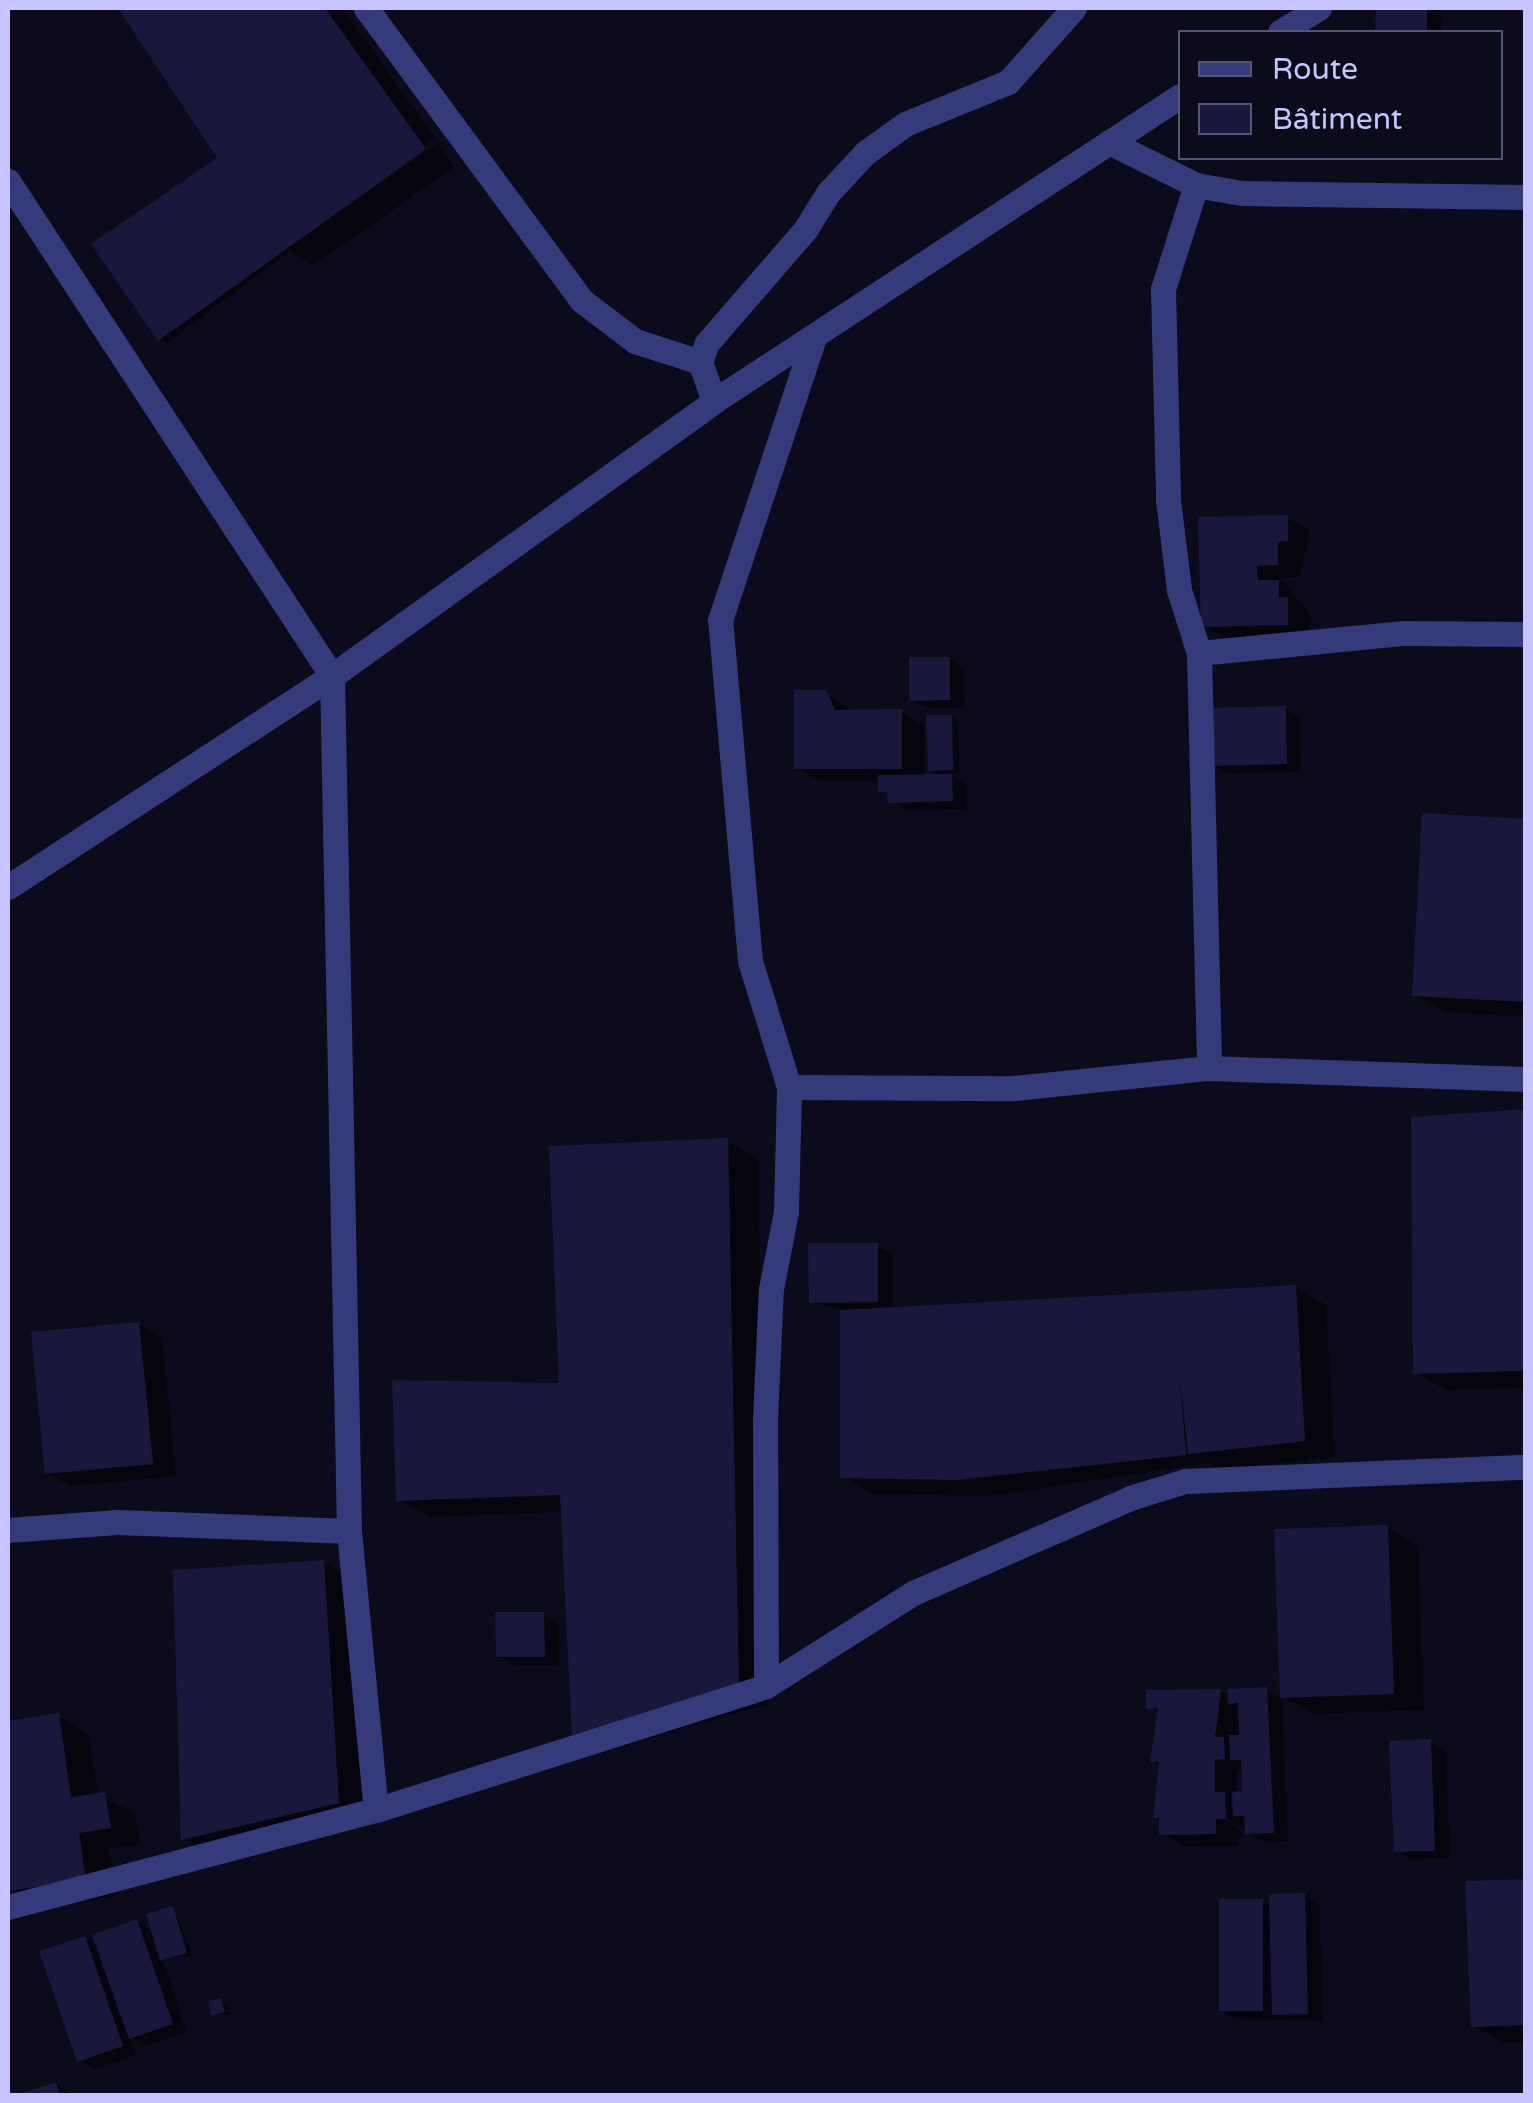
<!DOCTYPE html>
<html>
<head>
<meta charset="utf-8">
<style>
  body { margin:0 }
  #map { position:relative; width:1533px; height:2103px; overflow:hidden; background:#0c0b1b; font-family:"Varela Round",sans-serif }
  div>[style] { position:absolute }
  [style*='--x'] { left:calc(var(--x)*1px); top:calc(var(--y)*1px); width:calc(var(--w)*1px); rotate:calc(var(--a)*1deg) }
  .shadow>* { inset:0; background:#0007 }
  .building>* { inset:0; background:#1a173c }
  .street>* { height:25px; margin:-12.5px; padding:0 12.5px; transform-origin:12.5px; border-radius:12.5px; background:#353a7b }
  span { translate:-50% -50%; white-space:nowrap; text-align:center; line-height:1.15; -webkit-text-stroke:9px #0c0b1b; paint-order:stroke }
  .frame { position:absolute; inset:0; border:10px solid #c6c5ff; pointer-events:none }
  .legend { position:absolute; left:1178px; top:30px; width:325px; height:130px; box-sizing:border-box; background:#0c0b1b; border:2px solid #565576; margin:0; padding:12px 18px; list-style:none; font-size:30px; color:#c6c5ff }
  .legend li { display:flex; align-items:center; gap:20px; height:50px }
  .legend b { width:50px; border:2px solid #565576 }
</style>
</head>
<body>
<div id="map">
  <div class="shadow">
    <div style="clip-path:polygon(evenodd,121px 8px,343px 8px,455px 167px,314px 265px,290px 251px,167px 343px,160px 339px,230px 168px,121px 8px,435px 139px,438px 143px,293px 244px,293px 238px,435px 139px)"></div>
    <div style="clip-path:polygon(1378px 8px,1433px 8px,1441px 12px,1441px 32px,1378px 32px)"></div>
    <div style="clip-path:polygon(1287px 517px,1310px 531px,1300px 577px,1280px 578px,1310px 613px,1311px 637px,1226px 639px,1203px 626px)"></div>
    <div style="clip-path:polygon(949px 659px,964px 668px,965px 708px,927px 708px,911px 700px)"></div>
    <div style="clip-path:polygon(826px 693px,854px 712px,901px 712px,924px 725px,925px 776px,941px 776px,930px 770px,952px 717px,958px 721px,960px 773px,947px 773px,967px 785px,967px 809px,905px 810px,881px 790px,880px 781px,820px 781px,797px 768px)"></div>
    <div style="clip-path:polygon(1285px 708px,1300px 717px,1301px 772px,1228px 774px,1213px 765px)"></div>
    <div style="clip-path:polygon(1526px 822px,1526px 1017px,1445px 1012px,1414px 995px)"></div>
    <div style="clip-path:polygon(1526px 1112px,1526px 1388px,1446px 1390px,1415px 1372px)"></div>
    <div style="clip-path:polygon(727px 1141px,758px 1158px,769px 1704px,605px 1751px,575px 1733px,564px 1512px,429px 1517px,398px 1499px,561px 1385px)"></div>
    <div style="clip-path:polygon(877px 1246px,893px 1254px,893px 1310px,1295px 1287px,1326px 1305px,1335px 1457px,1221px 1470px,1208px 1463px,989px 1496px,873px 1494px,843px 1477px,842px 1310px,811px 1302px)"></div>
    <div style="clip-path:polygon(139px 1324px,162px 1338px,176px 1476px,70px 1486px,47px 1473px)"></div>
    <div style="clip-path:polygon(1388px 1528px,1418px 1546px,1424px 1710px,1313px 1714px,1282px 1696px)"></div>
    <div style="clip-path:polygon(323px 1562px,354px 1580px,369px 1820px,214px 1856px,184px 1838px)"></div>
    <div style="clip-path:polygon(543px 1615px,559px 1624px,559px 1665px,514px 1665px,498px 1656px)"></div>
    <div style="clip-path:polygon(evenodd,1266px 1690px,1282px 1699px,1288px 1841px,1263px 1842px,1216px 1811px,1242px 1831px,1238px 1846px,1185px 1847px,1162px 1833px,1156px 1817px,1161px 1766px,1153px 1761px,1160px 1713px,1149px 1707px,1221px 1691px,1230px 1697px,1266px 1690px,1238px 1772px,1243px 1772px,1244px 1794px,1238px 1794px,1238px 1772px)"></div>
    <div style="clip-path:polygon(58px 1716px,89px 1734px,98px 1796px,135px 1812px,140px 1845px,109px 1849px,116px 1896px,8px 1912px,8px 1723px)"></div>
    <div style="clip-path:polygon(1430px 1742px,1446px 1751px,1450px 1858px,1411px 1860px,1396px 1851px)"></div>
    <div style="clip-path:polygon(1526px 1881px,1526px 2042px,1504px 2043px,1474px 2026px)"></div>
    <div style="clip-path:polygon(1304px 1895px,1320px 1904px,1322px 2021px,1236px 2019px,1221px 2010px,1262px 1902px,1272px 1907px)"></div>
    <div style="clip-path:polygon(173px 1908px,193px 1956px,162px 1959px,187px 2032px,146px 2046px,130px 2037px,136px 2055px,95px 2069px,79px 2060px,84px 1939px,99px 1947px,137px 1922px,154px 1932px)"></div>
    <div style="clip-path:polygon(221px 2000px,228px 2004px,231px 2015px,213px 2014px)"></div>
    <div style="clip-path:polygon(55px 2084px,75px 2096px,22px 2096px)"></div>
  </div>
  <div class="building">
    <div style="clip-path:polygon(118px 8px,325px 8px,426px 149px,158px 341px,91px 244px,217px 158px)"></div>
    <div style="clip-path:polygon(1376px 8px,1427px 8px,1427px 32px,1375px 32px)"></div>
    <div style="clip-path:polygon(1288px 515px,1288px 541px,1278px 542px,1278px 565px,1257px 566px,1258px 580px,1279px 580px,1279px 598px,1288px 597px,1288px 625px,1201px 627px,1198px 517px)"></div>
    <div style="clip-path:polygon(909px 657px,950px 657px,950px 700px,909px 701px)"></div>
    <div style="clip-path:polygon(794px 690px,826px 690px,835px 710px,902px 709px,902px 769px,794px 769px)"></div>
    <div style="clip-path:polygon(1286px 706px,1287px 764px,1210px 766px,1209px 708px)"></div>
    <div style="clip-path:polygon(926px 715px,952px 715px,953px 770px,928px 771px)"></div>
    <div style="clip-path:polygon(952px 774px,953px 801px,888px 803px,887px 792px,878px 792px,878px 775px)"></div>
    <div style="clip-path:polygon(1422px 813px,1526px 819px,1526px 1002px,1412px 996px)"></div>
    <div style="clip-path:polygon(1526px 1109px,1526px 1371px,1413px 1374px,1411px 1117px)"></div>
    <div style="clip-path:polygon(728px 1138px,739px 1687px,572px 1735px,560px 1495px,396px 1501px,392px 1380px,559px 1383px,549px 1146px)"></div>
    <div style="clip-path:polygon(808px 1243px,878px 1243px,878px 1302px,809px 1303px)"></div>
    <div style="clip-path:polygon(1296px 1285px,1305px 1441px,1188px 1454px,1180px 1378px,1186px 1455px,957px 1480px,840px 1478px,840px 1310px)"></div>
    <div style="clip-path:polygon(139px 1322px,153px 1464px,45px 1474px,31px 1332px)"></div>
    <div style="clip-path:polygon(1388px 1525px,1394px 1694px,1280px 1698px,1274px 1529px)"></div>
    <div style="clip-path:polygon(324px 1560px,339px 1803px,181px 1840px,173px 1570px)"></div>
    <div style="clip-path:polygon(495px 1612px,544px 1612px,545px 1657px,496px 1657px)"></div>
    <div style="clip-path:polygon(1267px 1687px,1274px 1833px,1245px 1834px,1244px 1816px,1233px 1816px,1232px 1792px,1242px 1791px,1241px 1760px,1230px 1760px,1229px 1735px,1239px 1735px,1238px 1703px,1228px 1704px,1227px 1689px)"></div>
    <div style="clip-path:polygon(1221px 1689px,1215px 1737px,1224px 1737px,1225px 1759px,1215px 1760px,1215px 1792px,1225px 1792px,1226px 1819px,1216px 1819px,1216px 1834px,1159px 1835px,1159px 1818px,1153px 1818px,1159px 1762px,1150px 1762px,1158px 1708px,1146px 1709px,1146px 1690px)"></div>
    <div style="clip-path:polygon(59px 1713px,71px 1797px,105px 1792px,111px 1828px,79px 1833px,86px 1880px,8px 1891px,8px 1721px)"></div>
    <div style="clip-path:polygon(1431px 1739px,1435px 1851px,1394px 1852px,1389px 1741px)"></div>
    <div style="clip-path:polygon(1526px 1879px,1526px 2025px,1471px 2027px,1465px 1881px)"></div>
    <div style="clip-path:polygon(1305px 1893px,1308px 2014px,1272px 2015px,1269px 1894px)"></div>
    <div style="clip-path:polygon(1219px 1899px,1263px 1899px,1263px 2011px,1219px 2011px)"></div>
    <div style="clip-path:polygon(173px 1906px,187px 1953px,160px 1961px,146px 1914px)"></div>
    <div style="clip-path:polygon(137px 1919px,173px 2024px,129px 2039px,92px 1935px)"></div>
    <div style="clip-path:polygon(85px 1936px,123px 2046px,77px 2062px,39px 1951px)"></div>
    <div style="clip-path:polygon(221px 1998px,225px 2012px,211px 2016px,208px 2001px)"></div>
    <div style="clip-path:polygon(56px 2082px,60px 2096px,16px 2096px,16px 2095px)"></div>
  </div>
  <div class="street">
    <div style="--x:366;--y:8;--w:363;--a:53.6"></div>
    <div style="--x:581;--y:300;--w:68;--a:37.2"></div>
    <div style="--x:635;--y:341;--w:68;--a:17.9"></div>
    <div style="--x:1280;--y:32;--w:46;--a:-31.6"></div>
    <div style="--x:1109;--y:142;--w:97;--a:26.3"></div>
    <div style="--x:1196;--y:185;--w:47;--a:9.9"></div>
    <div style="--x:1242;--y:193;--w:284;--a:0.8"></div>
    <div style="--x:8;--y:181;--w:592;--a:56.79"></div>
    <div style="--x:332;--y:676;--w:855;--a:88.86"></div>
    <div style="--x:349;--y:1531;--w:280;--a:84.5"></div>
    <div style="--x:1196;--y:185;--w:109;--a:107.6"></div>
    <div style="--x:1163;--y:289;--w:211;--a:88.6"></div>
    <div style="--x:1168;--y:500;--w:91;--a:83"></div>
    <div style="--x:1179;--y:590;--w:66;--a:72.4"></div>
    <div style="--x:1199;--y:653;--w:415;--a:88.6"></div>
    <div style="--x:714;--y:401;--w:41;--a:-109.7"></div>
    <div style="--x:700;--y:362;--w:20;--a:-70"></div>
    <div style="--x:707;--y:343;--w:150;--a:-49.1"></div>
    <div style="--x:805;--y:230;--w:44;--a:-58.1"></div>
    <div style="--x:828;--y:193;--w:54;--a:-47.2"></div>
    <div style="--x:865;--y:153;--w:49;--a:-35.9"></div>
    <div style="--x:905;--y:124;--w:111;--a:-22.2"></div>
    <div style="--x:1008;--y:82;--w:99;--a:-48.3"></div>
    <div style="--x:1199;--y:653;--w:206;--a:-5.6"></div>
    <div style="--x:1404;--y:633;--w:122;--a:0.5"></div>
    <div style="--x:8;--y:887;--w:387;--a:-33.1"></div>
    <div style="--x:332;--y:676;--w:471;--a:-35.7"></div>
    <div style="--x:714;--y:401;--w:557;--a:-33.21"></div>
    <div style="--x:789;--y:1087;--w:225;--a:0.3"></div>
    <div style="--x:1014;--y:1088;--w:196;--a:-5.9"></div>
    <div style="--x:1209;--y:1068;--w:317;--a:2"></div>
    <div style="--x:8;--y:1530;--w:109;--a:-4.2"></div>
    <div style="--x:117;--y:1522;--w:232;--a:2.2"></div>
    <div style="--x:766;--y:1686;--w:267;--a:-90.2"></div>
    <div style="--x:765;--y:1419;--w:130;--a:-87.4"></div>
    <div style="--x:771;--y:1289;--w:78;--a:-79"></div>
    <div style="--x:786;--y:1212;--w:125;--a:-88.6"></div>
    <div style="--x:789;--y:1087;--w:132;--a:-107.2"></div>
    <div style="--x:750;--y:961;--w:342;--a:-95"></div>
    <div style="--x:720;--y:620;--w:297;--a:-71.6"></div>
    <div style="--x:8;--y:1907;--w:381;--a:-14.8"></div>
    <div style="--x:376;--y:1810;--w:409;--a:-17.6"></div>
    <div style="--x:766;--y:1686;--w:174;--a:-32.3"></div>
    <div style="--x:913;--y:1593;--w:237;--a:-23.6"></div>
    <div style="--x:1130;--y:1498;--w:58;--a:-17.2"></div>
    <div style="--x:1185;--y:1481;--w:341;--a:-2.4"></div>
  </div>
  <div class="frame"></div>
  <ul class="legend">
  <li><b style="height:12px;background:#353a7b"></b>Route</li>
  <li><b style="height:28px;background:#1a173c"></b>Bâtiment</li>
  </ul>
</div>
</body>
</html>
